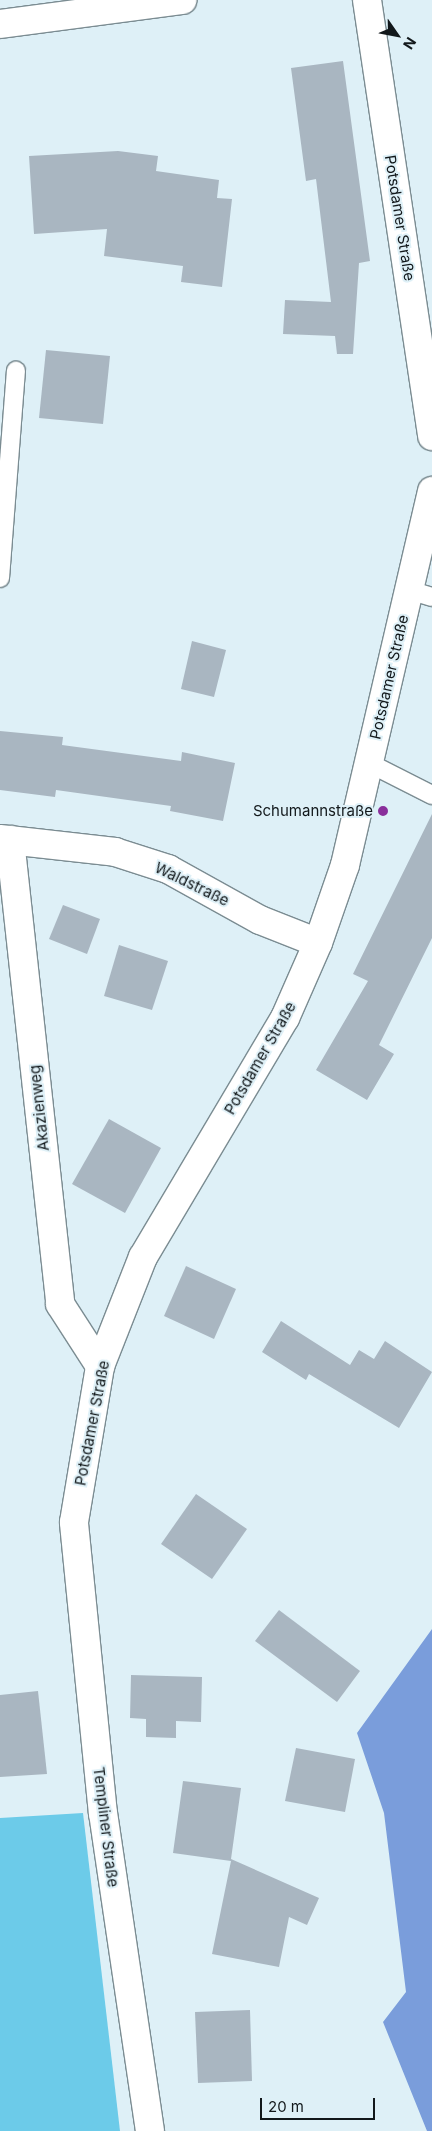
<!DOCTYPE html>
<html>
<head>
<meta charset="utf-8">
<style>
  body { margin:0 }
  #map { position:relative; width:432px; height:2131px; overflow:hidden; background:#def0f7; font-family:Inter,sans-serif }
  div>[style] { position:absolute }
  [style*='--x'] { left:calc(var(--x)*1px); top:calc(var(--y)*1px); width:calc(var(--w)*1px); rotate:calc(var(--a)*1deg) }
  .forest>* { inset:0; background:#6ccbe9 }
  .water>* { inset:0; background:#7a9ddb }
  .building>* { inset:0; background:#a9b6c1 }
  .roads { filter:drop-shadow(1px 0 #7b8c92) drop-shadow(-1px 0 #7b8c92) drop-shadow(0 1px #7b8c92) drop-shadow(0 -1px #7b8c92) }
  .lane>* { height:18px; margin:-9px; padding:0 9px; transform-origin:9px; border-radius:9px; background:#fff }
  .street>* { height:28px; margin:-14px; padding:0 14px; transform-origin:14px; border-radius:14px; background:#fff }
  .secondary>* { height:28px; margin:-14px; padding:0 14px; transform-origin:14px; border-radius:14px; background:#fff }
  .dots>* { width:14px; height:14px; translate:-50% -50%; box-sizing:border-box; border:2px solid #def0f7; border-radius:50% }
  span { translate:-50% -50%; white-space:nowrap; text-align:center; line-height:1.15; -webkit-text-stroke:4px #def0f7; paint-order:stroke }
  .street-label { font-size:15px; color:#12181b }
  .poi-label { font-size:15px; color:#12181b }
  .right { translate:-100% -50%; text-align:right }
  .north { position:absolute; left:372px; top:10px; width:50px; height:50px; -webkit-text-stroke:4px #def0f7; paint-order:stroke; rotate:123deg; font-size:14px; font-weight:700; line-height:20px; text-align:center; color:#12181b }
  .north::after { content:''; display:block; margin:auto; width:18px; height:22px; background:#12181b; clip-path:polygon(50% 0,100% 100%,50% 72%,0 100%) }
  .scale { position:absolute; left:260px; top:2098px; width:115px; height:22px; box-sizing:border-box; border:2px solid #12181b; border-top:0; padding-left:6px; font-size:15px; line-height:18px; white-space:nowrap; color:#12181b; -webkit-text-stroke:4px #def0f7; paint-order:stroke }
</style>
</head>
<body>
<div id="map">
  <div class="forest">
    <div style="clip-path:polygon(83px 1813px,120px 2131px,0 2131px,0 1818px)"></div>
  </div>
  <div class="water">
    <div style="clip-path:polygon(432px 1629px,432px 2131px,427px 2131px,383px 2022px,406px 1992px,384px 1813px,357px 1733px)"></div>
  </div>
  <div class="building">
    <div style="clip-path:polygon(343px 61px,370px 261px,359px 263px,353px 354px,337px 354px,335px 336px,283px 334px,285px 300px,331px 302px,316px 179px,306px 181px,291px 68px)"></div>
    <div style="clip-path:polygon(118px 151px,158px 156px,156px 171px,219px 180px,217px 198px,232px 199px,222px 287px,181px 282px,183px 266px,104px 256px,107px 229px,34px 234px,29px 156px)"></div>
    <div style="clip-path:polygon(46px 350px,110px 356px,103px 424px,39px 418px)"></div>
    <div style="clip-path:polygon(192px 641px,226px 650px,214px 697px,181px 689px)"></div>
    <div style="clip-path:polygon(0 731px,63px 737px,62px 745px,181px 761px,182px 752px,235px 763px,223px 821px,170px 811px,171px 806px,56px 790px,55px 797px,0 790px)"></div>
    <div style="clip-path:polygon(432px 814px,432px 938px,379px 1045px,394px 1054px,367px 1100px,316px 1070px,368px 981px,353px 974px)"></div>
    <div style="clip-path:polygon(63px 905px,100px 919px,87px 954px,49px 939px)"></div>
    <div style="clip-path:polygon(119px 945px,168px 961px,152px 1010px,104px 996px)"></div>
    <div style="clip-path:polygon(109px 1119px,161px 1148px,125px 1213px,72px 1184px)"></div>
    <div style="clip-path:polygon(186px 1266px,236px 1289px,214px 1339px,164px 1316px)"></div>
    <div style="clip-path:polygon(281px 1321px,350px 1365px,359px 1350px,374px 1359px,385px 1341px,432px 1372px,399px 1428px,309px 1374px,306px 1380px,262px 1352px)"></div>
    <div style="clip-path:polygon(196px 1494px,247px 1529px,212px 1579px,161px 1544px)"></div>
    <div style="clip-path:polygon(279px 1610px,360px 1671px,337px 1702px,255px 1641px)"></div>
    <div style="clip-path:polygon(131px 1675px,202px 1677px,201px 1722px,176px 1721px,176px 1738px,146px 1737px,146px 1719px,130px 1718px)"></div>
    <div style="clip-path:polygon(38px 1691px,47px 1774px,0 1777px,0 1695px)"></div>
    <div style="clip-path:polygon(296px 1748px,355px 1759px,345px 1812px,285px 1801px)"></div>
    <div style="clip-path:polygon(183px 1781px,241px 1788px,231px 1859px,319px 1898px,307px 1925px,289px 1917px,279px 1967px,212px 1954px,231px 1861px,173px 1853px)"></div>
    <div style="clip-path:polygon(250px 2010px,252px 2081px,198px 2083px,195px 2012px)"></div>
  </div>
  <div class="roads">
    <div class="lane">
      <div style="--x:0;--y:578;--w:208;--a:-85.6"></div>
      <div style="--x:409;--y:590;--w:24;--a:17"></div>
      <div style="--x:369;--y:763;--w:71;--a:26.9"></div>
    </div>
    <div class="street">
      <div style="--x:0;--y:24;--w:184;--a:-7.5"></div>
      <div style="--x:0;--y:839;--w:116;--a:6.4"></div>
      <div style="--x:115;--y:852;--w:56;--a:17.8"></div>
      <div style="--x:168;--y:869;--w:105;--a:29"></div>
      <div style="--x:260;--y:920;--w:62;--a:21.6"></div>
      <div style="--x:10;--y:840;--w:467;--a:83.8"></div>
      <div style="--x:60;--y:1304;--w:74;--a:57.2"></div>
    </div>
    <div class="secondary">
      <div style="--x:367;--y:0;--w:441;--a:81.5"></div>
      <div style="--x:150;--y:2131;--w:320;--a:-98.4"></div>
      <div style="--x:103;--y:1814;--w:293;--a:-95.7"></div>
      <div style="--x:74;--y:1522;--w:158;--a:-80.5"></div>
      <div style="--x:100;--y:1366;--w:117;--a:-68.5"></div>
      <div style="--x:143;--y:1257;--w:278;--a:-59.3"></div>
      <div style="--x:285;--y:1018;--w:82;--a:-66.3"></div>
      <div style="--x:318;--y:943;--w:83;--a:-70.9"></div>
      <div style="--x:345;--y:865;--w:384;--a:-76.9"></div>
    </div>
  </div>
  <div class="dots">
    <div style="left:383px;top:811px;background:#892f9b"></div>
  </div>
  <div class="street-label">
    <span style="left:400px;top:218px;rotate:81deg">Potsdamer Straße</span>
    <span style="left:389px;top:677px;rotate:-77deg">Potsdamer Straße</span>
    <span style="left:192px;top:884px;rotate:26deg">Waldstraße</span>
    <span style="left:260px;top:1058px;rotate:-60deg">Potsdamer Straße</span>
    <span style="left:39px;top:1108px;rotate:-96deg">Akazienweg</span>
    <span style="left:92px;top:1423px;rotate:-79deg">Potsdamer Straße</span>
    <span style="left:106px;top:1827px;rotate:83deg">Templiner Straße</span>
  </div>
  <div class="poi-label">
    <span class="right" style="left:373px;top:811px">Schumannstraße</span>
  </div>
  <div class="north">N</div>
  <div class="scale">20 m</div>
</div>
</body>
</html>
